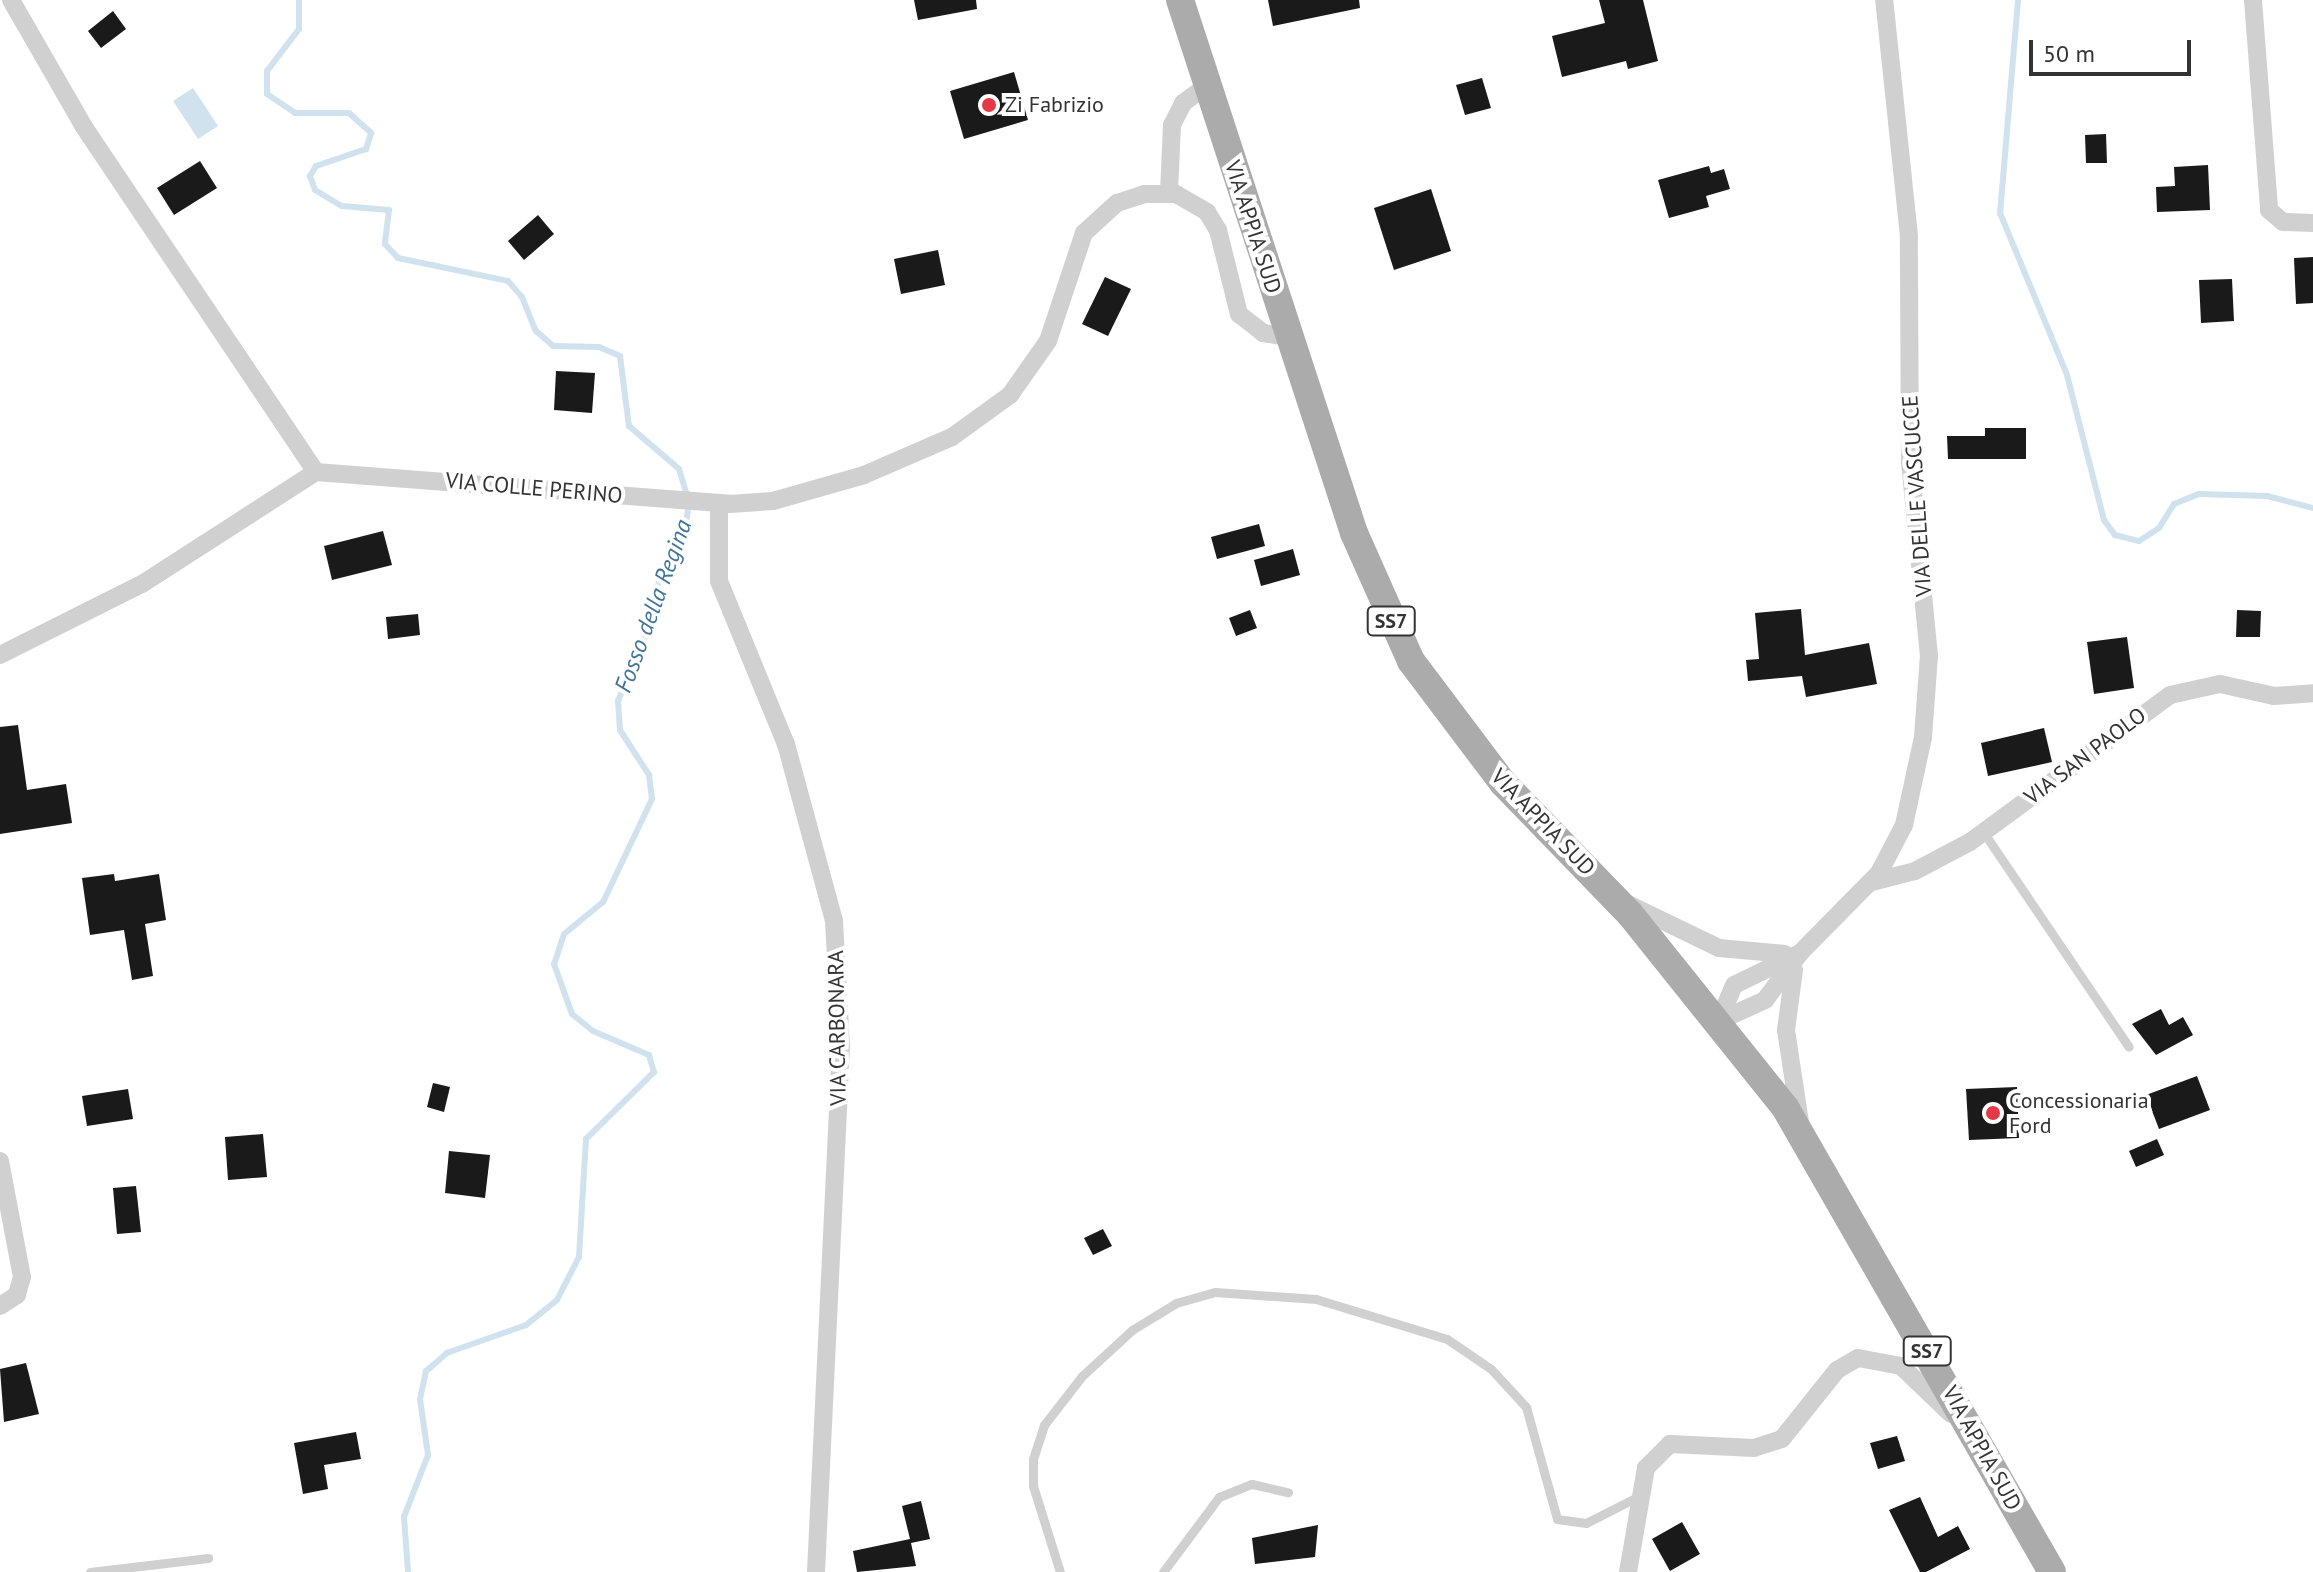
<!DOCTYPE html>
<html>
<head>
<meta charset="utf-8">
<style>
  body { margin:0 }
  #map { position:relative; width:2313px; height:1572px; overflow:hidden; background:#fff; font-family:"PT Sans",sans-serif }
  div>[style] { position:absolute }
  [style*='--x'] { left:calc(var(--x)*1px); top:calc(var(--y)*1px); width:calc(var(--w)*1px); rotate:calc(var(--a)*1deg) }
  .water>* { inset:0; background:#cfe2ee }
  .stream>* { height:6px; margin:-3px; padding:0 3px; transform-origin:3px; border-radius:3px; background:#cfe2ee }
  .building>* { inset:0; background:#1a1a1a }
  .lane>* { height:9px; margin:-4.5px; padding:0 4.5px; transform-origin:4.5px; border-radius:4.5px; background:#d0d0d0 }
  .street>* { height:18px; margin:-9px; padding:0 9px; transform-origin:9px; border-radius:9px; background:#d0d0d0 }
  .primary>* { height:28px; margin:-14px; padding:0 14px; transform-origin:14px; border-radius:14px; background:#ababab }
  .dots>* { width:22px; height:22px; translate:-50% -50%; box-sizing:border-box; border:4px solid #fff; border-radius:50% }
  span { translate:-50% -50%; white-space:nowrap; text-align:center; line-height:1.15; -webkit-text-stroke:8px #fff; paint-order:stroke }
  .shield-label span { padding:2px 6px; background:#fff; border:2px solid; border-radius:6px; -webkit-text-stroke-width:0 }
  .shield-label { font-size:20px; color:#333; font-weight:700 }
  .poi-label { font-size:22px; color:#333 }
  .left { translate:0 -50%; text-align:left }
  .street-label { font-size:22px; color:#333 }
  .water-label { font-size:24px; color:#3f7597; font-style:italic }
  .scale { position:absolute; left:2029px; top:40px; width:162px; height:36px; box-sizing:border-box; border:4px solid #333; border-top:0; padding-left:10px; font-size:24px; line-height:28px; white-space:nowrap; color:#333; -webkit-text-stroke:6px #fff; paint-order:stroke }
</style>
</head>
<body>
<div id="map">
  <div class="water">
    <div style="clip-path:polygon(193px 88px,218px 126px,198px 139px,173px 101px)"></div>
  </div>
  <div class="stream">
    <div style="--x:299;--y:0;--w:29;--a:90"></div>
    <div style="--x:299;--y:29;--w:53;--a:127.3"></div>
    <div style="--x:267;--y:71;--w:23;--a:90"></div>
    <div style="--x:267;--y:94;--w:34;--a:34"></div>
    <div style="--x:295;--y:113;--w:54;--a:0"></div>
    <div style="--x:349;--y:113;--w:30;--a:42"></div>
    <div style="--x:371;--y:133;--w:17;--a:107"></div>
    <div style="--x:366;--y:149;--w:53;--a:161.2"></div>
    <div style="--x:316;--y:166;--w:12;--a:121"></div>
    <div style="--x:310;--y:176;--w:15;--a:70"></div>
    <div style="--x:315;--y:190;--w:31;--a:31"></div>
    <div style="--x:342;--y:206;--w:47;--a:4.9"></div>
    <div style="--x:389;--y:210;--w:34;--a:97"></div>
    <div style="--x:385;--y:244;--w:19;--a:47"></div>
    <div style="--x:398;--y:258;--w:112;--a:11.8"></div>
    <div style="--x:508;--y:281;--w:21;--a:49"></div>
    <div style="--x:522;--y:297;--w:37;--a:68"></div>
    <div style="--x:536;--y:331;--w:23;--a:41"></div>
    <div style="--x:553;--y:346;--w:46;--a:1.2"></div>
    <div style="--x:599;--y:347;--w:23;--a:23"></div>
    <div style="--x:620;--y:356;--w:71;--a:82.7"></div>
    <div style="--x:629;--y:426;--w:66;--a:40.7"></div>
    <div style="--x:679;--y:469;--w:34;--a:73"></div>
    <div style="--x:689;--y:501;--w:31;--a:97"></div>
    <div style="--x:685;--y:532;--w:59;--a:117.4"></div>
    <div style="--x:658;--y:584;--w:49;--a:102.9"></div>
    <div style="--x:647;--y:632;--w:75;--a:112.8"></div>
    <div style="--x:618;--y:701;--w:29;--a:86"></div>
    <div style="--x:620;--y:730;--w:54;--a:57.2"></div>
    <div style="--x:649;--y:775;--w:24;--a:83"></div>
    <div style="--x:652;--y:799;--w:114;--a:115.4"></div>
    <div style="--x:603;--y:902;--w:50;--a:140.6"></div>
    <div style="--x:564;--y:934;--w:32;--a:108"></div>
    <div style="--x:554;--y:964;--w:53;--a:70.2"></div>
    <div style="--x:572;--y:1014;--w:27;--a:39"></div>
    <div style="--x:593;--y:1031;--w:61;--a:23.2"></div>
    <div style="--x:649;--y:1055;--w:18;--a:74"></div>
    <div style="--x:654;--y:1072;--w:95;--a:135.4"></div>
    <div style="--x:586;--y:1139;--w:118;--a:93.4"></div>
    <div style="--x:579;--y:1257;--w:48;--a:117.1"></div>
    <div style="--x:557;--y:1300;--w:40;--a:141"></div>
    <div style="--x:526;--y:1325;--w:84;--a:160.5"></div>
    <div style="--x:447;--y:1353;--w:28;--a:139"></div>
    <div style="--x:426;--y:1371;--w:29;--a:102"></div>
    <div style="--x:420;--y:1399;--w:57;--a:81.9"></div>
    <div style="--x:428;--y:1455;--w:66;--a:111.2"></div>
    <div style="--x:404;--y:1517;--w:55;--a:85.8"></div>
    <div style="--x:2018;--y:0;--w:214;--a:94.8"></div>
    <div style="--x:2000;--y:213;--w:175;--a:67.5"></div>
    <div style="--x:2067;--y:375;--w:150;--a:75.7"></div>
    <div style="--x:2104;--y:520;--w:19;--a:54"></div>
    <div style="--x:2115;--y:535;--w:25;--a:14"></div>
    <div style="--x:2139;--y:541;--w:24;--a:-33"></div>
    <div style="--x:2159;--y:528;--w:28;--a:-58"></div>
    <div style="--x:2174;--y:504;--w:27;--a:-22"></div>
    <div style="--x:2199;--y:494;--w:68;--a:1.7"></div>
    <div style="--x:2267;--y:496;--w:48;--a:14.6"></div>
  </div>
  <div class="building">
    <div style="clip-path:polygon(914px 0,976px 0,977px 9px,918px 20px)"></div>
    <div style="clip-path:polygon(1268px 0,1359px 0,1360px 8px,1273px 26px)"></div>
    <div style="clip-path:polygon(1599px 0,1643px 0,1658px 61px,1628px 69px,1626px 61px,1562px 77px,1552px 36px,1605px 23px)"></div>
    <div style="clip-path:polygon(113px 11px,126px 29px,101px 48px,88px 31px)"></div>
    <div style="clip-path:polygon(1014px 72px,1028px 120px,964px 139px,950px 91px)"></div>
    <div style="clip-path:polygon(1482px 78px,1491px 108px,1465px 115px,1456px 85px)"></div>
    <div style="clip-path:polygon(2106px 134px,2107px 163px,2086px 163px,2085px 135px)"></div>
    <div style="clip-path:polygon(200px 161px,217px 188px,174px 215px,157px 188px)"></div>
    <div style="clip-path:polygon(2208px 165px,2210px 210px,2157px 212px,2156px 187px,2175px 186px,2174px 167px)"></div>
    <div style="clip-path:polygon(1709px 166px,1711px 173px,1724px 169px,1730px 189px,1706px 196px,1709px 207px,1669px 218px,1658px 180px)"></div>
    <div style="clip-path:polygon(1431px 189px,1451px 251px,1394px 270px,1374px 208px)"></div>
    <div style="clip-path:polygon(538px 215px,554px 234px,524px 260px,508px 241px)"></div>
    <div style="clip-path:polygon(938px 250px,945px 285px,901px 294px,894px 259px)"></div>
    <div style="clip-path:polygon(2313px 257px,2313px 303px,2296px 304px,2294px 258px)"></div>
    <div style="clip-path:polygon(1105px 277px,1131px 289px,1108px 336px,1082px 324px)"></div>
    <div style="clip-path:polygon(2232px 279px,2234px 321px,2201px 323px,2199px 280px)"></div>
    <div style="clip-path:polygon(556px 371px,595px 373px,592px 413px,554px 410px)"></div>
    <div style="clip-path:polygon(1985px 428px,2026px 428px,2026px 459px,1948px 459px,1947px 436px,1985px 436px)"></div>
    <div style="clip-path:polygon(1259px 524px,1265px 546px,1217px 559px,1211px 537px)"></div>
    <div style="clip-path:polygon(383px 531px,392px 565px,332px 580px,324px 546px)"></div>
    <div style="clip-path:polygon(1293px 549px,1300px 575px,1261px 586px,1254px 560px)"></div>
    <div style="clip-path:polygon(1801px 609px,1805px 655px,1869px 643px,1877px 684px,1806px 697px,1802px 676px,1748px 681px,1746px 660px,1759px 659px,1755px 613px)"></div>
    <div style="clip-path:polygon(1250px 610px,1257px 628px,1236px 636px,1229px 618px)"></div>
    <div style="clip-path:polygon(2237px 610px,2261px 611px,2260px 637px,2236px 637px)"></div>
    <div style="clip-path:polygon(418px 614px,420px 635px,388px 639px,386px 617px)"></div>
    <div style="clip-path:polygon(2127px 637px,2134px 688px,2094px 694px,2087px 642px)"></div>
    <div style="clip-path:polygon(18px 725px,27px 790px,66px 784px,72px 823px,0 834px,0 727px)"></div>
    <div style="clip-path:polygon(2044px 728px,2052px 762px,1988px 776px,1981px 743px)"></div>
    <div style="clip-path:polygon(114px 874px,115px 881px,159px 874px,166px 920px,145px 924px,153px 976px,132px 980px,124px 930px,90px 935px,82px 878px)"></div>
    <div style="clip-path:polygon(2161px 1009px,2169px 1025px,2183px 1017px,2193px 1035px,2156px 1055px,2132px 1024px)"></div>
    <div style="clip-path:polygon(2197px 1076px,2210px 1110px,2159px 1129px,2146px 1095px)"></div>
    <div style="clip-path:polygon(433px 1083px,450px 1087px,444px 1112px,427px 1107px)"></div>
    <div style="clip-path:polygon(2017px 1087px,2019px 1138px,1969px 1140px,1966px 1089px)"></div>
    <div style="clip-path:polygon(128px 1089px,133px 1119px,87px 1126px,82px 1096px)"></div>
    <div style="clip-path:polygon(263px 1134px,267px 1177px,228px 1180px,225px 1137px)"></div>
    <div style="clip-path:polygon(2157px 1139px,2164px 1155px,2136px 1167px,2129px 1151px)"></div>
    <div style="clip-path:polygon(449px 1151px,490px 1155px,485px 1198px,445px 1193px)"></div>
    <div style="clip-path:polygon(136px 1186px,141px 1232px,117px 1234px,113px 1188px)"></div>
    <div style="clip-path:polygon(1103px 1229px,1112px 1246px,1093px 1255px,1084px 1238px)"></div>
    <div style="clip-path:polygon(26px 1363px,39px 1414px,4px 1422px,0 1369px)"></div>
    <div style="clip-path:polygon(356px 1432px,361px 1459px,324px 1465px,328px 1489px,303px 1494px,294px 1443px)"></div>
    <div style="clip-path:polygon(1897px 1436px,1905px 1461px,1878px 1469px,1870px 1443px)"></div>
    <div style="clip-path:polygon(1920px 1497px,1938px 1537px,1958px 1526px,1970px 1549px,1926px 1572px,1920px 1572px,1889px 1510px)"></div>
    <div style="clip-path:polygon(921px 1501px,930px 1539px,911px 1543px,916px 1566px,857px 1572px,853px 1551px,910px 1539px,902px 1506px)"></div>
    <div style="clip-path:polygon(1682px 1522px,1700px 1554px,1670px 1571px,1652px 1539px)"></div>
    <div style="clip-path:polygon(1318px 1525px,1315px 1557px,1255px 1564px,1252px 1538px)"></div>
  </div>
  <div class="lane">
    <div style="--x:1984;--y:833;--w:258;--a:55.9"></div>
    <div style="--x:90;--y:1572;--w:119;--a:-6.8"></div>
    <div style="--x:1060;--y:1572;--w:90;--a:-107.4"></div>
    <div style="--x:1033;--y:1486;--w:27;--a:-90"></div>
    <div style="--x:1033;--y:1459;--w:36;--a:-72"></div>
    <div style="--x:1044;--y:1425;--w:62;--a:-52.2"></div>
    <div style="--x:1082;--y:1376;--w:68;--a:-42.6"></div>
    <div style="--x:1132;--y:1330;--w:52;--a:-31.5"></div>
    <div style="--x:1176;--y:1303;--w:41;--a:-15.8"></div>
    <div style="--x:1215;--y:1292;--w:101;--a:4"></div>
    <div style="--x:1316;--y:1299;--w:137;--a:17"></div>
    <div style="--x:1447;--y:1339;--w:53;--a:34.3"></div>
    <div style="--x:1491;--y:1369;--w:52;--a:47.4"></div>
    <div style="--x:1526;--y:1407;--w:116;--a:74.5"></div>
    <div style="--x:1557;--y:1519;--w:29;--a:8"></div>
    <div style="--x:1586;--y:1523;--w:59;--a:-27"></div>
    <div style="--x:1163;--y:1572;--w:94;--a:-53.3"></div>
    <div style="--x:1219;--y:1497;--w:35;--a:-22"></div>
    <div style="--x:1252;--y:1484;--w:37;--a:13"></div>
  </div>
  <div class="street">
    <div style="--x:11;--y:0;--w:146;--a:60.1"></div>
    <div style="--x:84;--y:127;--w:416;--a:56.1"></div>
    <div style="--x:316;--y:472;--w:415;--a:4.4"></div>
    <div style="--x:730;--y:504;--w:43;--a:-4"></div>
    <div style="--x:773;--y:501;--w:95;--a:-15.9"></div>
    <div style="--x:864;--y:475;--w:96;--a:-23.4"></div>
    <div style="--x:952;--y:437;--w:72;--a:-35.9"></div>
    <div style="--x:1010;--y:395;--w:66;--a:-54.9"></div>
    <div style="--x:1048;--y:341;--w:114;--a:-71.6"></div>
    <div style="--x:1084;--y:233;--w:45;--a:-42.3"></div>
    <div style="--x:1117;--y:203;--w:28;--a:-18"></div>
    <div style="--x:1144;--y:194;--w:32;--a:0"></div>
    <div style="--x:1176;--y:194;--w:36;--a:30"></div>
    <div style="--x:1207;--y:212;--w:21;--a:59"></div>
    <div style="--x:1218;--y:230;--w:87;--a:76"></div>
    <div style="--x:1239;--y:314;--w:31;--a:38"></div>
    <div style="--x:1263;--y:333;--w:26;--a:9"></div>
    <div style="--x:2253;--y:0;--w:211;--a:85.6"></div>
    <div style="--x:2269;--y:210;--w:18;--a:41"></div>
    <div style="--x:2283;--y:222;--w:30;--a:2"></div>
    <div style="--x:1169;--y:193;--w:68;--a:-87.5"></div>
    <div style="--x:1172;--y:125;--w:25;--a:-63"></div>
    <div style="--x:1183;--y:103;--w:31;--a:-36"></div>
    <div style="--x:719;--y:504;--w:77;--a:90"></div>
    <div style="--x:719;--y:581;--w:176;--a:67.7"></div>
    <div style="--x:786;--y:744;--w:183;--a:74.8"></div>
    <div style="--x:834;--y:921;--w:125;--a:86.8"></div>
    <div style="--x:841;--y:1046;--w:527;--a:92.72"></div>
    <div style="--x:0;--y:655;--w:159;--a:-26.6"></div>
    <div style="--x:142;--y:584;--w:207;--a:-32.8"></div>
    <div style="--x:1872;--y:882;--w:44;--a:-14.3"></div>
    <div style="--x:1915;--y:871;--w:62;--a:-27.8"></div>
    <div style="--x:1970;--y:842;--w:248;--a:-36.3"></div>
    <div style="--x:2170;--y:695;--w:51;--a:-12.4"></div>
    <div style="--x:2220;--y:684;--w:55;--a:12.5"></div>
    <div style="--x:2274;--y:696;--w:39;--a:-4"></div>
    <div style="--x:1626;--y:903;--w:103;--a:25.8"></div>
    <div style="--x:1719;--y:948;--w:66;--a:5.2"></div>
    <div style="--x:1800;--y:953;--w:73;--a:154.1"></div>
    <div style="--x:1734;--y:985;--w:39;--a:113"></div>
    <div style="--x:1719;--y:1021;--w:51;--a:-24.5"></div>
    <div style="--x:1765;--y:1000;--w:59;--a:-53.3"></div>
    <div style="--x:1800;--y:953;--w:112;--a:-45.4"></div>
    <div style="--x:1879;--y:873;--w:54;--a:-62.5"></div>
    <div style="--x:1904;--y:825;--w:90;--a:-77.8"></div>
    <div style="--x:1923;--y:737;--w:81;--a:-85.8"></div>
    <div style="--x:1929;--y:656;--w:194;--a:-95.6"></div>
    <div style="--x:1910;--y:463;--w:227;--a:-90.3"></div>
    <div style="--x:1909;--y:236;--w:237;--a:-96"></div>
    <div style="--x:1794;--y:970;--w:61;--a:97.6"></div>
    <div style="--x:1786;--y:1030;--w:94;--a:81.4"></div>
    <div style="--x:0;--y:1161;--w:118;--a:79.3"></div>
    <div style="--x:22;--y:1277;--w:19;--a:106"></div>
    <div style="--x:17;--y:1295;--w:20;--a:147"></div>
    <div style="--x:1628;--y:1572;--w:106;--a:-80.2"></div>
    <div style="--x:1646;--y:1468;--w:34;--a:-45"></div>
    <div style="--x:1670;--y:1444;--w:84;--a:2.7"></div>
    <div style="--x:1754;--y:1448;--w:29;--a:-18"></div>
    <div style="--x:1782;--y:1439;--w:88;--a:-51.4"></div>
    <div style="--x:1837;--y:1370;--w:24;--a:-30"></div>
    <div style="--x:1858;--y:1358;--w:44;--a:10.5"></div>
    <div style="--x:1901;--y:1366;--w:69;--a:43.8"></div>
  </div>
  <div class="primary">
    <div style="--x:1180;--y:0;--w:561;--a:71.92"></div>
    <div style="--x:1354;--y:533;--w:140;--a:66"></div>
    <div style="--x:1411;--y:661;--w:153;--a:53"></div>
    <div style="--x:1503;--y:783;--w:182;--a:45.9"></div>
    <div style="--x:1630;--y:914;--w:250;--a:51.3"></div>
    <div style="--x:1786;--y:1109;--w:534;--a:60.12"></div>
  </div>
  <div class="dots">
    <div style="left:989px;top:105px;background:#e63946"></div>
    <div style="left:1993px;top:1113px;background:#e63946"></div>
  </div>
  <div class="shield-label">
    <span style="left:1391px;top:621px">SS7</span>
    <span style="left:1927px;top:1351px">SS7</span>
  </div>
  <div class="poi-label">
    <span class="left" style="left:1005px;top:105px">Zi Fabrizio</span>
    <span class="left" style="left:2009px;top:1113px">Concessionaria<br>Ford</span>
  </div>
  <div class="street-label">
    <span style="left:1253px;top:227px;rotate:72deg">VIA APPIA SUD</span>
    <span style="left:534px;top:488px;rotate:5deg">VIA COLLE PERINO</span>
    <span style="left:1917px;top:496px;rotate:-94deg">VIA DELLE VASCUCCE</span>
    <span style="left:2085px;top:756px;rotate:-37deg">VIA SAN PAOLO</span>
    <span style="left:1543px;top:822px;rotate:46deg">VIA APPIA SUD</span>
    <span style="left:837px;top:1028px;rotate:-91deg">VIA CARBONARA</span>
    <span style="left:1982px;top:1448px;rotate:61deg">VIA APPIA SUD</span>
  </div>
  <div class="water-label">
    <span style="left:653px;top:606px;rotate:-70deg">Fosso della Regina</span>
  </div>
  <div class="scale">50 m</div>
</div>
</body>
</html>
